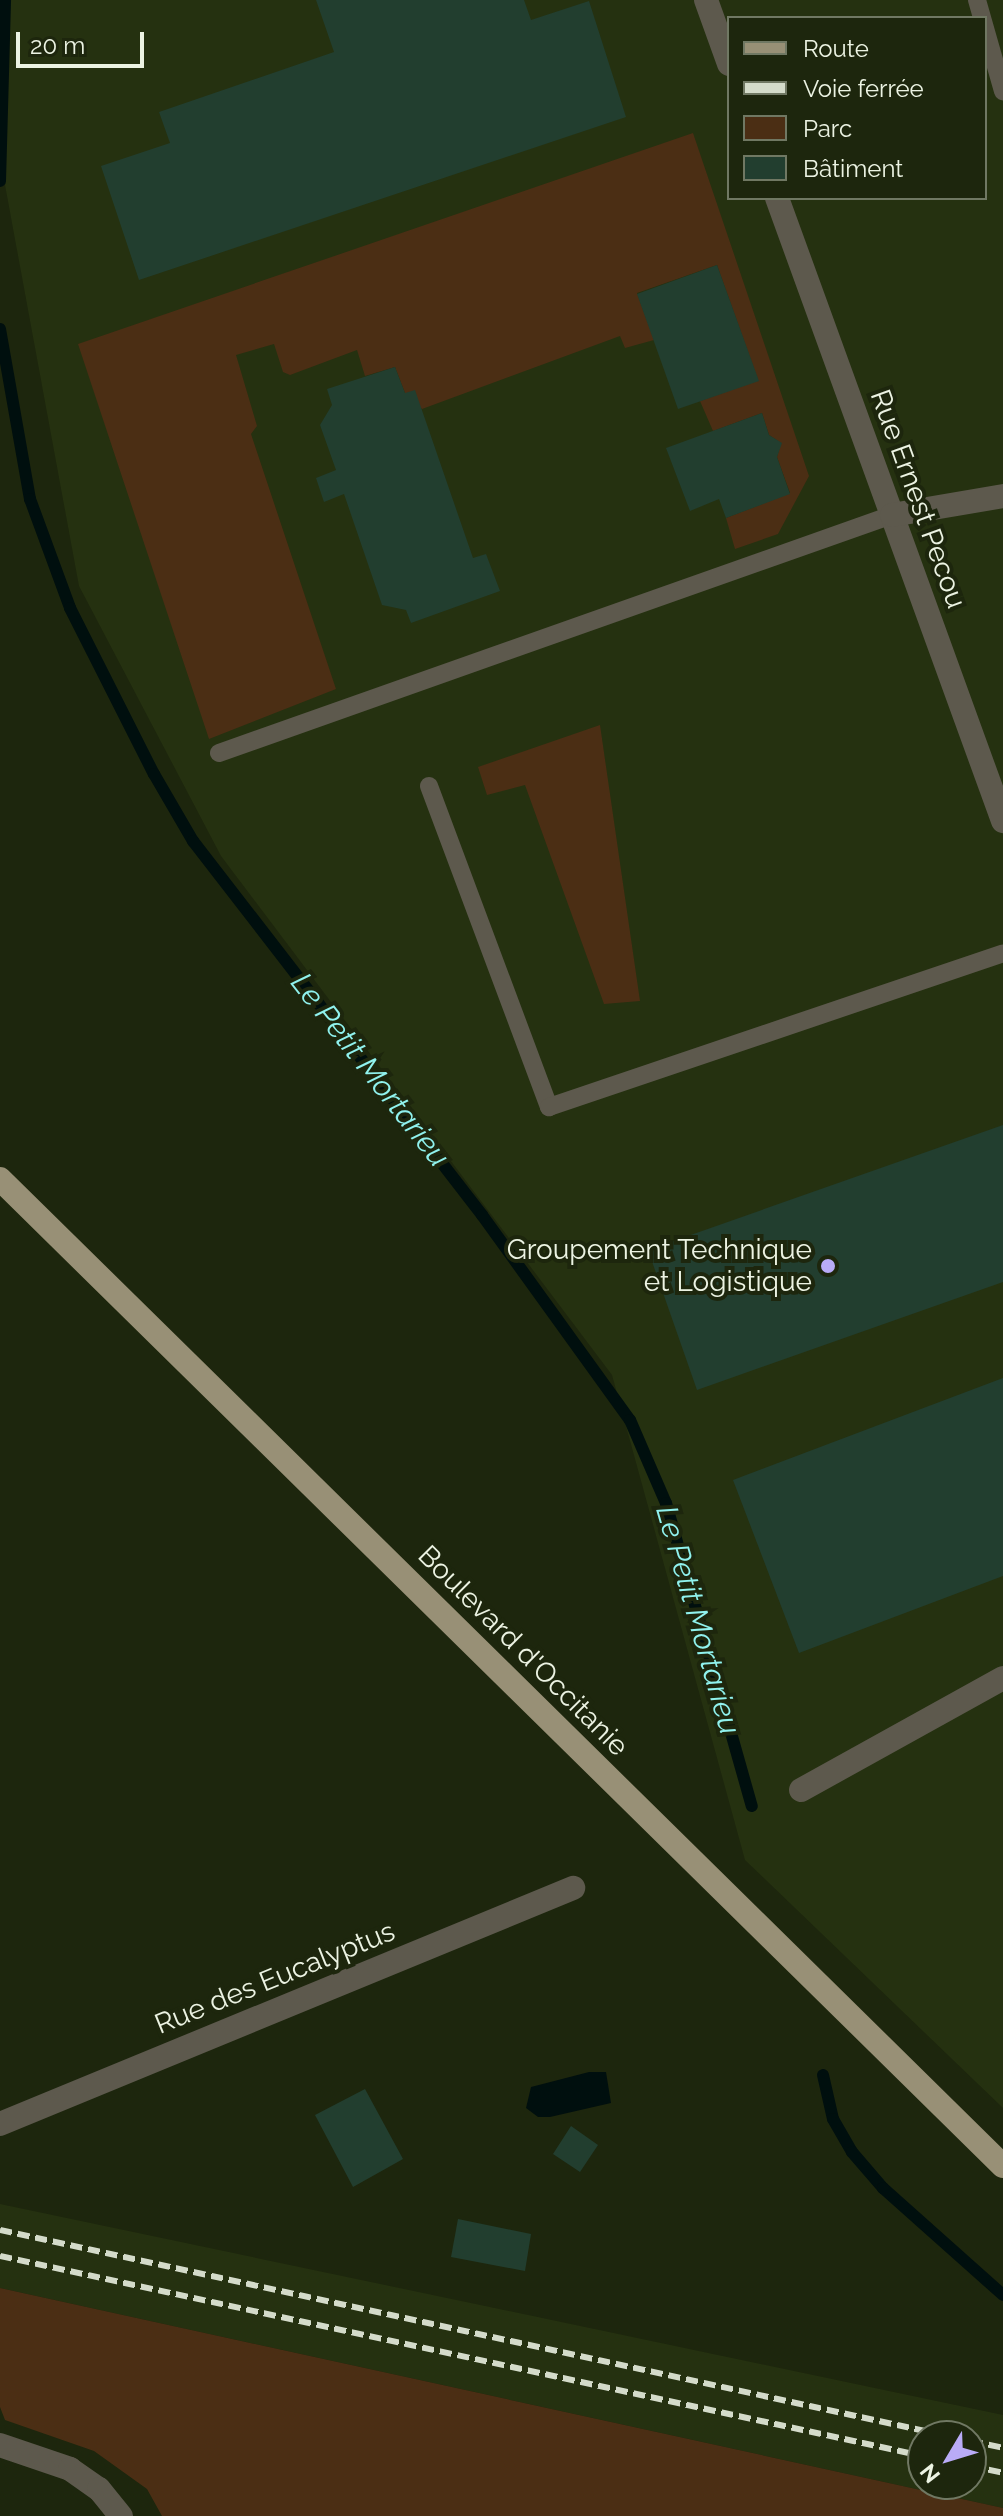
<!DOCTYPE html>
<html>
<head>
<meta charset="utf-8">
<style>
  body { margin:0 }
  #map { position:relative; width:1003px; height:2516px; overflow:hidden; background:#1d260d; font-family:Raleway,sans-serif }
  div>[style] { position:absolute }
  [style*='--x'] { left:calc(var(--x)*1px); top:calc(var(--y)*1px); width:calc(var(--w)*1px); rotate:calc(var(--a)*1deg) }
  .built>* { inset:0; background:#253110 }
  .green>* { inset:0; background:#4b2e14 }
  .water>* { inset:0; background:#000f0e }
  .stream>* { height:12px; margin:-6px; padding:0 6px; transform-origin:6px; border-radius:6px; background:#000f0e }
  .building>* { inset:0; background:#223e2f }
  .lane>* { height:18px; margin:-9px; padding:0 9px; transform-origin:9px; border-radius:9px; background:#5d594d }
  .street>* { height:24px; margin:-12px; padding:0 12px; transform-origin:12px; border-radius:12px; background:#5d594d }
  .primary>* { height:24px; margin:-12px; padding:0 12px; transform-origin:12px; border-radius:12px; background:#989076 }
  .rail>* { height:6px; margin-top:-3px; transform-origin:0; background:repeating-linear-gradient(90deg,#d4dbca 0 12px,transparent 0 18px) }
  .dots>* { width:22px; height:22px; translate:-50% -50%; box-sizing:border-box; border:4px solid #1d260d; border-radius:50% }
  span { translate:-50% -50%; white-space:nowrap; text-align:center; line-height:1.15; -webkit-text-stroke:8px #1d260d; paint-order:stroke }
  .street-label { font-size:28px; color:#ecf3e3 }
  .poi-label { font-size:28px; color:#ecf3e3 }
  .right { translate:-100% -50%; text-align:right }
  .water-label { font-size:30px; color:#90f2ee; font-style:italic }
  .legend { position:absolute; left:727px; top:16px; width:260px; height:184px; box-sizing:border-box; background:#1d260d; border:2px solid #707863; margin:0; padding:10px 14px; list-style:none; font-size:24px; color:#ecf3e3 }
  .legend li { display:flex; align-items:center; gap:16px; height:40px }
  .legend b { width:40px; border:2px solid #707863 }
  .north { position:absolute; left:907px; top:2420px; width:80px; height:80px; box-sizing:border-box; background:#1d260d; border:2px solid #707863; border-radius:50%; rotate:232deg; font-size:22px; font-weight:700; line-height:32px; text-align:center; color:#ecf3e3 }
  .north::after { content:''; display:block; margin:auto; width:28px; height:36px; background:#b9abf7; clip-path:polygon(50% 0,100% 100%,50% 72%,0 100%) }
  .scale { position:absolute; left:16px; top:32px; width:128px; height:36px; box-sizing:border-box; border:4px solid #ecf3e3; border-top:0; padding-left:10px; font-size:24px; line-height:28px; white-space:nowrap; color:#ecf3e3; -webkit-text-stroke:6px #1d260d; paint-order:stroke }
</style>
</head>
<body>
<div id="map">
  <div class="built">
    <div style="clip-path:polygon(evenodd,0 0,1003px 0,1003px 2108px,745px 1860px,612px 1375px,221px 856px,79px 586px,5px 185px,0 185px,0 0,729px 18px,985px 18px,985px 198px,729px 198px,729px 18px)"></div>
    <div style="clip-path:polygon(evenodd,0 2204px,1003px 2415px,1003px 2508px,0 2288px,0 2204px,923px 2436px,971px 2436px,971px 2484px,923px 2484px,923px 2436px)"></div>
  </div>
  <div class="green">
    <div style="clip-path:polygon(693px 133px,809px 476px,778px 534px,735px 549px,726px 518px,790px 493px,777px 457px,781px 443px,769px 435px,762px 413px,713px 431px,700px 401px,758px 380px,717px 265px,637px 293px,654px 340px,625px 348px,620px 336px,422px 409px,405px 393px,395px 367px,365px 376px,357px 350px,290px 375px,283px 372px,274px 344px,236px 355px,257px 426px,251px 434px,336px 689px,209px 739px,78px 344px)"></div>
    <div style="clip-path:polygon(600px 725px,640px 1001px,604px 1004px,525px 785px,487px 795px,478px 767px)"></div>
    <div style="clip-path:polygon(0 2288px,1003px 2508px,1003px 2516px,162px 2516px,147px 2489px,94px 2451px,5px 2420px,0 2407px)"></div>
  </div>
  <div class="water">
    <div style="clip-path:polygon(589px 2072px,606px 2072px,611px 2103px,550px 2117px,538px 2117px,526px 2108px,531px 2087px)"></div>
  </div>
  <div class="stream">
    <div style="--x:0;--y:181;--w:181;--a:-88.4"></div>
    <div style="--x:0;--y:329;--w:173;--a:80"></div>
    <div style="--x:30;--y:499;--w:116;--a:69.8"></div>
    <div style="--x:70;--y:608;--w:186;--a:63.2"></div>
    <div style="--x:154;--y:774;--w:78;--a:59.8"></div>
    <div style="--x:193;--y:841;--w:473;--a:52.3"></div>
    <div style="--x:482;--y:1215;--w:253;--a:54.2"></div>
    <div style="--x:630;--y:1420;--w:90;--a:66.6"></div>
    <div style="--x:666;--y:1503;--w:315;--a:74.2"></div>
    <div style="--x:823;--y:2075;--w:45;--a:77.2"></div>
    <div style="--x:833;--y:2119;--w:38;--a:60"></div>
    <div style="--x:852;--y:2152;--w:48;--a:49.3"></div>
    <div style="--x:883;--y:2188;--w:161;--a:41.7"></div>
  </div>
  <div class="building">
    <div style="clip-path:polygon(316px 0,524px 0,531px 20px,589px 1px,626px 117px,139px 280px,101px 166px,170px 143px,159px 112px,334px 52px)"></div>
    <div style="clip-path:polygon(717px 265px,759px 381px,678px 409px,637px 294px)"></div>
    <div style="clip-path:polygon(395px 367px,405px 393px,415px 390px,473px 558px,486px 554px,500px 591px,411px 623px,406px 610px,382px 605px,344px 494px,324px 502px,316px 478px,336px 470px,320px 425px,332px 405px,327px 389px)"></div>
    <div style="clip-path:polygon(762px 413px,769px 435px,782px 443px,777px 457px,790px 494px,726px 518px,719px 499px,690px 511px,666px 448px)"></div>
    <div style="clip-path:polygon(1003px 1125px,1003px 1282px,697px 1390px,648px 1250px)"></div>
    <div style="clip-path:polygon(1003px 1378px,1003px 1576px,799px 1653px,733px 1480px)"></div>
    <div style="clip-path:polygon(365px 2089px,403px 2159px,353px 2187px,315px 2115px)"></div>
    <div style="clip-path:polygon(571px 2126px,598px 2145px,580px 2172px,553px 2154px)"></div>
    <div style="clip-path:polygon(458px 2219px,531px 2234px,525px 2271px,451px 2257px)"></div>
  </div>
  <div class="lane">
    <div style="--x:977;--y:0;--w:95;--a:74.1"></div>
    <div style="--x:219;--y:753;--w:714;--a:-19.48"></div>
    <div style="--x:429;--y:786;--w:343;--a:69.5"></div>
    <div style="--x:549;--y:1107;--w:479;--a:-18.7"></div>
  </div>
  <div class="street">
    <div style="--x:706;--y:0;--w:68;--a:70.2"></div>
    <div style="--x:777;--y:198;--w:663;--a:70.06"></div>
    <div style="--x:892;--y:515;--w:113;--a:-9.7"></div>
    <div style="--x:801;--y:1790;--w:231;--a:-29"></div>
    <div style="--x:0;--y:2124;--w:620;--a:-22.39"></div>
    <div style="--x:0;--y:2445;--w:74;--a:18.9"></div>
    <div style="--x:70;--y:2469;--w:35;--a:35"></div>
    <div style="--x:99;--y:2489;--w:35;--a:51"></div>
  </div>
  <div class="primary">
    <div style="--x:0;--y:1179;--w:1407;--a:44.54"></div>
  </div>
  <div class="rail">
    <div style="--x:0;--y:2230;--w:970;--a:12.26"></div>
    <div style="--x:0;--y:2256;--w:944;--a:12.23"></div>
    <div style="--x:971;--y:2441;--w:33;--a:12"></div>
    <div style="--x:971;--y:2466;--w:33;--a:12"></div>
  </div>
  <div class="dots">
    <div style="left:828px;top:1266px;background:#b9abf7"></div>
  </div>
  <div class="street-label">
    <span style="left:918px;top:499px;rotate:70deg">Rue Ernest Pecou</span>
    <span style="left:523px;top:1651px;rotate:45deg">Boulevard d'Occitanie</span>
    <span style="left:275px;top:1978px;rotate:-22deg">Rue des Eucalyptus</span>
  </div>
  <div class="poi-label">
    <span class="right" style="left:812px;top:1266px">Groupement Technique<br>et Logistique</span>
  </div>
  <div class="water-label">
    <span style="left:370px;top:1070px;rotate:52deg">Le Petit Mortarieu</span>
    <span style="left:698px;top:1620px;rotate:74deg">Le Petit Mortarieu</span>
  </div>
  <ul class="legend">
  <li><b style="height:10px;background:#989076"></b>Route</li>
  <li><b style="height:10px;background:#d4dbca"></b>Voie ferrée</li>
  <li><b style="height:22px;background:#4b2e14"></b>Parc</li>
  <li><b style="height:22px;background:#223e2f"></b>Bâtiment</li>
  </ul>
  <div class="north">N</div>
  <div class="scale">20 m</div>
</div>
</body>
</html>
